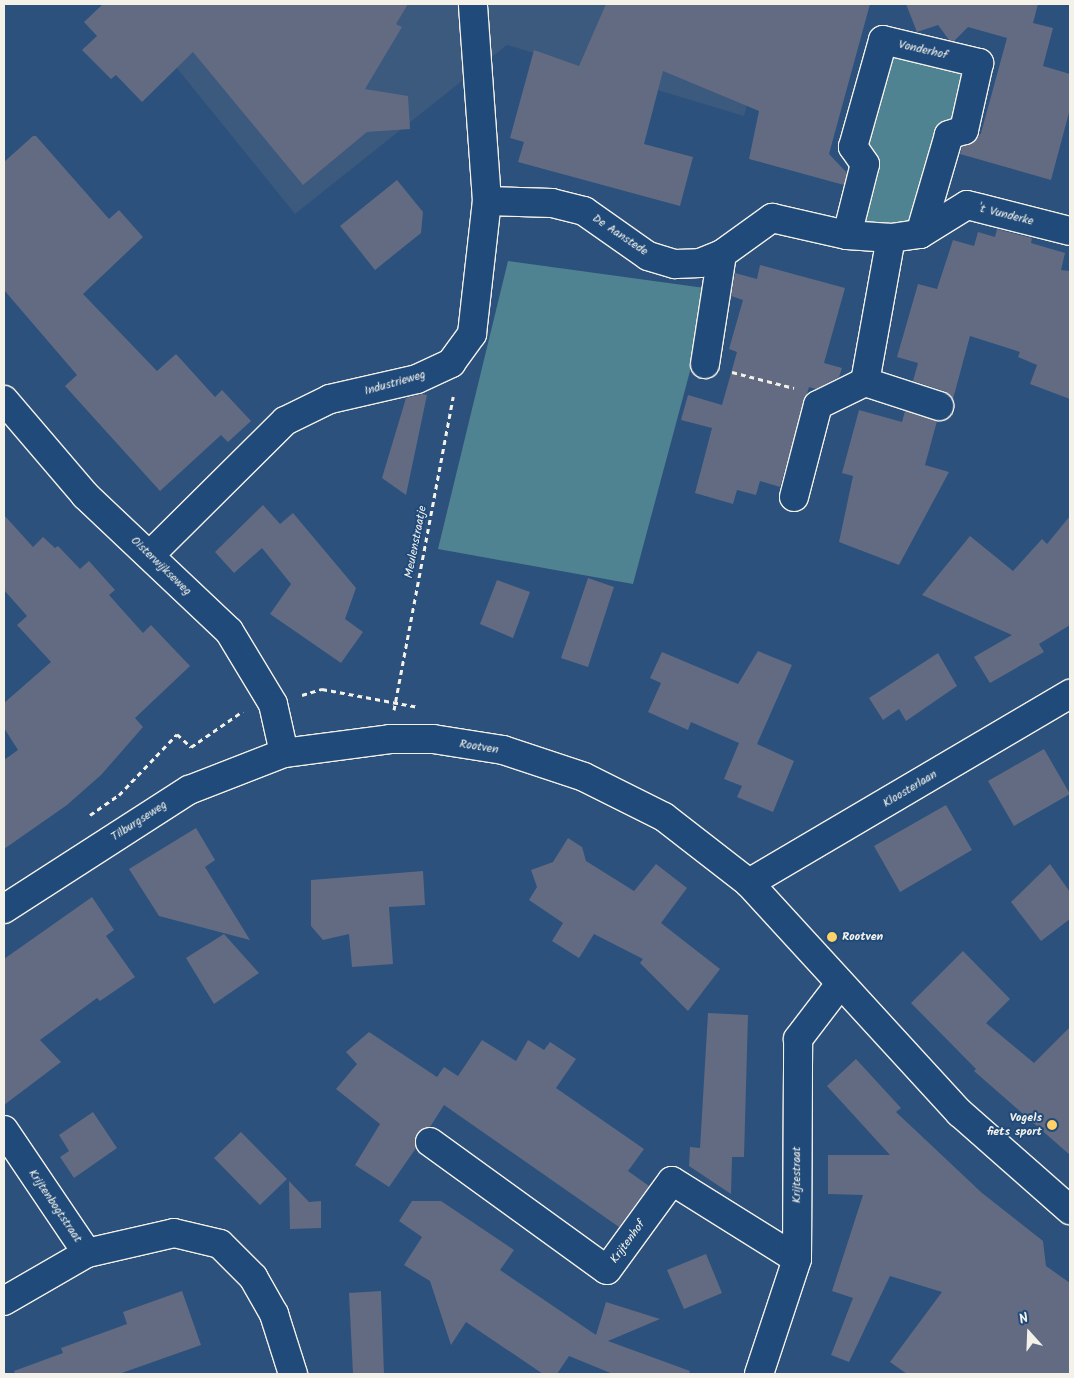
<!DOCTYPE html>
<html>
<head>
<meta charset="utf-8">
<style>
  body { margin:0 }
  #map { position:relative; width:1074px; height:1378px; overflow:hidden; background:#2c517c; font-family:Kalam,sans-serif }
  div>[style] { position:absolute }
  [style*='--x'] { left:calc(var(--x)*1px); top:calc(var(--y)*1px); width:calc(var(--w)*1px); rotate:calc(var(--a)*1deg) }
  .built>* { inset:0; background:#3c597e }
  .green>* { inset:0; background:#4f8391 }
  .building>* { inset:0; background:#626b82 }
  .path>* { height:3px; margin-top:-1.5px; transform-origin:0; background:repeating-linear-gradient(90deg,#f4f1e8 0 5px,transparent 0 9px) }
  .roads { filter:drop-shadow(1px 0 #f4f1e8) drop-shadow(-1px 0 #f4f1e8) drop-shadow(0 1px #f4f1e8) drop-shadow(0 -1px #f4f1e8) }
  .minor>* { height:28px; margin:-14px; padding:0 14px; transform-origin:14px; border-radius:14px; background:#1f4a7a }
  .tertiary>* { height:28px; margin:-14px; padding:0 14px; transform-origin:14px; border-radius:14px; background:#1f4a7a }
  .dots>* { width:14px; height:14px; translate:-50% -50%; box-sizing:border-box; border:2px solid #1f4a7a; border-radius:50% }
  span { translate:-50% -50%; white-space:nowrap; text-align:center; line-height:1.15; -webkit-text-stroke:4px #1f4a7a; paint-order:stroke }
  .street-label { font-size:12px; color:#f4f1e8 }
  .poi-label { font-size:12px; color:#f4f1e8; font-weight:700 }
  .left { translate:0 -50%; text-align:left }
  .right { translate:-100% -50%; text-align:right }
  .frame { position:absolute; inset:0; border:5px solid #f4f1e8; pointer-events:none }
  .north { position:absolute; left:1004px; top:1308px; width:50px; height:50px; -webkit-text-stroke:4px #1f4a7a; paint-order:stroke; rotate:340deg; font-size:14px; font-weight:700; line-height:20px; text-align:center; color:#f4f1e8 }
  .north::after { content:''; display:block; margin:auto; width:18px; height:22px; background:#f4f1e8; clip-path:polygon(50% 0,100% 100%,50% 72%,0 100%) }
</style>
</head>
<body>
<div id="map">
  <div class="built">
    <div style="clip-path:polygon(125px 4px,774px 4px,744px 116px,507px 45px,295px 214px)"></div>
  </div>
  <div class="green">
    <div style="clip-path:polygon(885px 54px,967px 70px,960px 115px,912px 225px,861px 222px,860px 147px)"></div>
    <div style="clip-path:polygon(508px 261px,712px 289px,633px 584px,438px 549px)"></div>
  </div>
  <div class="building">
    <div style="clip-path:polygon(103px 4px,408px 4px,396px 24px,402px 27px,365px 89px,408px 96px,410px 129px,367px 132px,303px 185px,193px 52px,142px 102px,116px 75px,111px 79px,82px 50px,97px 36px,84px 22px)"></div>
    <div style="clip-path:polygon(606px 4px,870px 4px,829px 154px,847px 173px,844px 185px,749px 159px,759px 111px,663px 71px,644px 144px,693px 157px,680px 206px,518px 162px,524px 142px,510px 138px,534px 50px,579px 66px)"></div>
    <div style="clip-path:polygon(906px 4px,1038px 4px,1033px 23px,1053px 28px,1043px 66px,1070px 74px,1070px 109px,1051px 180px,960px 154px,962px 147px,975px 141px,981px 133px,1007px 38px,968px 27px,954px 41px,949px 40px,938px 25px,917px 32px)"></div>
    <div style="clip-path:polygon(33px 136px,36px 136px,109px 219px,119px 210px,143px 237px,83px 294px,157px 371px,176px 354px,215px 397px,222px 390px,251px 421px,228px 442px,221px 435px,160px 491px,65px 386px,77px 375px,4px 290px,4px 162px)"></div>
    <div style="clip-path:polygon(397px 180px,423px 212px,421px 233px,375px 270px,340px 226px)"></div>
    <div style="clip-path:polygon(997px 229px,1032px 238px,1031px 243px,1065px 253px,1061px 270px,1070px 271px,1070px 399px,1030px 384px,1037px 365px,1018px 357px,1020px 352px,970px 336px,953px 399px,944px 391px,913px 381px,918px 363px,897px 357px,918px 284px,937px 289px,953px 240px,974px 246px,978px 232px,995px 237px)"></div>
    <div style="clip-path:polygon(760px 265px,845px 288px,824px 363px,842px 368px,839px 377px,816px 389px,809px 387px,780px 487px,760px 481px,756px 495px,737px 490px,733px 504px,695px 493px,712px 428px,681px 420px,688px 395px,722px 405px,737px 352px,729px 349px,743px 300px,731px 296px,735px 273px,757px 279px)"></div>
    <div style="clip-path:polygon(422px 394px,427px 395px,406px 495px,382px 478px,406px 398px)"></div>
    <div style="clip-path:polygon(859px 410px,902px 422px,905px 411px,937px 421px,925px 465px,949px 472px,899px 565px,839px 542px,853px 476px,842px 473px)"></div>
    <div style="clip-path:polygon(263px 505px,280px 524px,293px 513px,356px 588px,345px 619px,363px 632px,341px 663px,270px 614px,291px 584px,262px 548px,234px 573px,215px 552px)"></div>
    <div style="clip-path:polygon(4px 515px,33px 547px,43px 537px,55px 548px,58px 546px,80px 569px,89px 561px,115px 590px,109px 595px,143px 633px,151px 625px,190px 666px,135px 718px,143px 727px,101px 775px,67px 805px,4px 849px,4px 760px,18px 750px,4px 728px,4px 703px,51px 662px,17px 625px,27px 616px,4px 590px)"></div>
    <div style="clip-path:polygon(1070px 516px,1070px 625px,1039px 644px,1044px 652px,990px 683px,974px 657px,1012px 635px,922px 595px,970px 536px,1013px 571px,1042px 539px,1047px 544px)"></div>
    <div style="clip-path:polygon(588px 578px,614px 587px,588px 667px,561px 658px)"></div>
    <div style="clip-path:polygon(497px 580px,530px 592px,513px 638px,480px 624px)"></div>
    <div style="clip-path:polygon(758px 651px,792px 665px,757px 744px,794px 761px,773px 812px,737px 797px,742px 786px,724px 779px,739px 743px,691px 722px,688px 730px,648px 712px,661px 683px,650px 678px,662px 652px,738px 684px)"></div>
    <div style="clip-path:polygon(938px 653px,957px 686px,906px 721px,899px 709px,883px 720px,869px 698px)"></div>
    <div style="clip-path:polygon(1044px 749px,1070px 794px,1014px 826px,988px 781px)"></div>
    <div style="clip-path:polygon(946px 805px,972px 850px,900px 892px,874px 846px)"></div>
    <div style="clip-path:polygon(196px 828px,215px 860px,205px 867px,250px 940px,159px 916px,129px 869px)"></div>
    <div style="clip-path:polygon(568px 838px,582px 847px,586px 861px,634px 891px,656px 864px,687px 888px,661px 923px,720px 969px,688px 1011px,640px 963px,643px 959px,594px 934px,579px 958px,552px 941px,563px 923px,529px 900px,537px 887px,531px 870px,553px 862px)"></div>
    <div style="clip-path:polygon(1050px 864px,1070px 892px,1070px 919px,1041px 941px,1011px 902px)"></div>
    <div style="clip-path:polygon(423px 871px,425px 905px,389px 907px,393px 964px,352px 967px,349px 934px,323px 940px,311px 926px,311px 880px)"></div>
    <div style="clip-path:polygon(92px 897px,114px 930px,106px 936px,135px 977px,100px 1001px,97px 998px,40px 1040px,61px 1062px,4px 1105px,4px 959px)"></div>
    <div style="clip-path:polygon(224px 934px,259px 973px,214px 1004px,186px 958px)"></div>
    <div style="clip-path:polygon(963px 951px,1010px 999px,986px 1023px,1034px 1063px,1070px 1027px,1070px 1155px,974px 1071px,976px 1069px,911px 1003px)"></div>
    <div style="clip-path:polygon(708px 1013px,748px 1015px,744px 1157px,732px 1157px,731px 1194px,689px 1166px,690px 1147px,700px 1148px)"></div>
    <div style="clip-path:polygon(369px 1032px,437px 1077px,444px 1067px,458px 1076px,482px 1040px,516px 1061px,528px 1040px,544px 1050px,550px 1042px,576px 1059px,556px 1088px,644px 1149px,628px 1171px,649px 1186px,619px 1227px,444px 1105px,430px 1127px,417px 1133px,416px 1148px,389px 1187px,355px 1165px,380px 1124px,336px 1089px,357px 1064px,346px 1052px)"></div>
    <div style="clip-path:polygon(856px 1059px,901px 1108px,896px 1112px,982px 1193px,1043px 1241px,1046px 1266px,1070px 1283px,1070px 1374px,907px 1374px,890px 1362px,942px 1292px,890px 1276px,849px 1362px,831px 1355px,853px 1298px,832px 1291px,863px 1195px,828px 1194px,828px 1155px,890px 1155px,827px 1086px)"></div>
    <div style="clip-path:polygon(93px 1112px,117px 1148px,74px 1178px,60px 1157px,69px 1151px,59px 1135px)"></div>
    <div style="clip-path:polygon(241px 1132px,287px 1179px,260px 1205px,214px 1158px)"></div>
    <div style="clip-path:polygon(289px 1181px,309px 1202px,321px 1201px,321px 1228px,290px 1229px)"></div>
    <div style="clip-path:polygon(412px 1201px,441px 1201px,514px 1250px,500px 1270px,596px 1335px,606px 1302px,660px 1319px,608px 1341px,690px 1371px,689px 1374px,613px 1374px,569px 1356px,557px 1374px,543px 1374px,466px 1322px,451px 1345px,430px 1281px,404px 1265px,422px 1237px,399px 1221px)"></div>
    <div style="clip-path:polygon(706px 1254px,722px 1293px,684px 1309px,667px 1270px)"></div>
    <div style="clip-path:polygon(182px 1291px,201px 1345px,119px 1374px,15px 1374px,14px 1371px,63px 1353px,61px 1348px,127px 1324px,123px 1312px)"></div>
    <div style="clip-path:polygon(381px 1291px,384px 1374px,353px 1374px,349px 1293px)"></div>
  </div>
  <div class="path">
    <div style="--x:732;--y:372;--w:64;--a:14.5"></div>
    <div style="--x:302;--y:695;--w:21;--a:-17"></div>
    <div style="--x:322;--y:689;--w:98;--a:10.6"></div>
    <div style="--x:394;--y:710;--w:319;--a:-79.3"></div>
    <div style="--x:90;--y:815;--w:35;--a:-35"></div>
    <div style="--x:119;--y:795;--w:84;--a:-46.4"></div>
    <div style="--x:177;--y:734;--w:19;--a:43"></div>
    <div style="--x:191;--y:747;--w:63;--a:-34.7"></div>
  </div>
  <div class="roads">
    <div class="minor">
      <div style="--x:487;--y:201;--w:65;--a:1.8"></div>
      <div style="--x:552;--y:203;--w:33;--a:14"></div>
      <div style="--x:584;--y:211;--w:78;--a:35.1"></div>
      <div style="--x:648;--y:256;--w:28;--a:17"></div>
      <div style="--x:675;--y:264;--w:25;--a:-2"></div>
      <div style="--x:700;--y:263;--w:24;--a:-22"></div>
      <div style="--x:722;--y:254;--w:62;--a:-35.8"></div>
      <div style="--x:772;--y:218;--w:77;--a:12.8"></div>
      <div style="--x:847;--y:235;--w:44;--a:3.9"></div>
      <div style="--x:891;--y:238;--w:29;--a:-8"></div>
      <div style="--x:920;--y:234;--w:55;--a:-31.7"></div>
      <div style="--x:967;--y:205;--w:106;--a:14.2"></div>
      <div style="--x:847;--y:235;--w:73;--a:-75.8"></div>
      <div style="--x:865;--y:164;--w:21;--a:-125"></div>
      <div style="--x:853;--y:147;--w:111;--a:-74.3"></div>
      <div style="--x:883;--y:40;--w:99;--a:13.5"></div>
      <div style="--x:979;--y:63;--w:69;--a:102.6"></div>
      <div style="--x:964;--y:130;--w:16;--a:162"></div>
      <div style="--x:949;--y:135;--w:103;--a:106.3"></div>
      <div style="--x:705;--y:364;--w:111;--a:-81.2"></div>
      <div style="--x:865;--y:382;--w:78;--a:18"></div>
      <div style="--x:4;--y:400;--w:125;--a:49.5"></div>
      <div style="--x:85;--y:495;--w:198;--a:43.4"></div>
      <div style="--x:229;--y:631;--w:85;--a:58.9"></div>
      <div style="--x:273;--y:704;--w:50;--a:77.3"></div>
      <div style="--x:794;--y:497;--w:95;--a:-75.4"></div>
      <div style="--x:818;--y:405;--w:52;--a:-26.1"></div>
      <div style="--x:865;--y:382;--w:146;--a:-79.8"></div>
      <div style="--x:150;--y:555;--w:190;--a:-44.8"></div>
      <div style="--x:285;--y:421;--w:50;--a:-26.1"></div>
      <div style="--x:330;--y:399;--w:89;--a:-12.9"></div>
      <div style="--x:417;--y:379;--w:38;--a:-25"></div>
      <div style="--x:451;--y:363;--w:36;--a:-54"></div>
      <div style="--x:472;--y:334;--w:134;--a:-83.6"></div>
      <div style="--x:487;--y:201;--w:197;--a:-94.1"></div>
      <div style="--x:749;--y:883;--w:373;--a:-30.5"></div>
      <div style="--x:4;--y:1130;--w:148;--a:56"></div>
      <div style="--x:430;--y:1142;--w:218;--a:35.9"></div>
      <div style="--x:607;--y:1270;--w:110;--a:-53.9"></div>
      <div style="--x:672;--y:1181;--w:147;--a:32"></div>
      <div style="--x:4;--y:1301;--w:96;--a:-30"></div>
      <div style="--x:87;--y:1253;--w:89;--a:-12.9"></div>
      <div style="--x:174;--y:1233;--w:47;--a:13.4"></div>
      <div style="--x:220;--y:1244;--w:47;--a:45"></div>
      <div style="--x:253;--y:1277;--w:43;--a:60.4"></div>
      <div style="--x:274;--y:1314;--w:63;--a:72.4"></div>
      <div style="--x:759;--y:1374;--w:121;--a:-71.7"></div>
      <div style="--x:797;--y:1259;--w:220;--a:-89.7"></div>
      <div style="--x:798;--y:1039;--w:69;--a:-52.6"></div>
    </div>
    <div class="tertiary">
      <div style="--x:4;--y:909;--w:220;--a:-32.8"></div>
      <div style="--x:189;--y:790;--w:102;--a:-21.3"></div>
      <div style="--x:284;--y:753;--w:107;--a:-7.5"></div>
      <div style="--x:390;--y:739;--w:43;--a:0"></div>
      <div style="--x:433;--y:739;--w:71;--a:8.9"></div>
      <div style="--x:503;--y:750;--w:85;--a:18.4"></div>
      <div style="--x:584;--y:777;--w:89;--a:26.6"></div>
      <div style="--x:664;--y:817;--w:108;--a:37.8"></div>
      <div style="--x:749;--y:883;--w:312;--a:47.5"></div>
      <div style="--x:960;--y:1113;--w:147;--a:41.4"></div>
    </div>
  </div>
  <div class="dots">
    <div style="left:832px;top:937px;background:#ffd166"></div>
    <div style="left:1052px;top:1125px;background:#ffd166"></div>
  </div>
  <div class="street-label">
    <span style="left:923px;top:50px;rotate:13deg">Vonderhof</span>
    <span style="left:1006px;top:215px;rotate:14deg">'t Vunderke</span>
    <span style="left:620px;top:235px;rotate:34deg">De Aanstede</span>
    <span style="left:395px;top:383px;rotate:-16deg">Industrieweg</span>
    <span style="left:416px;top:542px;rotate:-79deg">Meulenstraatje</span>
    <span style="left:161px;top:566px;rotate:44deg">Oisterwijkseweg</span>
    <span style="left:479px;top:747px;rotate:9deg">Rootven</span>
    <span style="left:910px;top:789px;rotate:-31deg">Kloosterlaan</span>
    <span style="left:139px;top:821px;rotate:-33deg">Tilburgseweg</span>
    <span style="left:797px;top:1175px;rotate:-90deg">Krijtestraat</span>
    <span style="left:55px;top:1206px;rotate:56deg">Krijtenbogtstraat</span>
    <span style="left:628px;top:1242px;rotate:-54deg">Krijtenhof</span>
  </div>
  <div class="poi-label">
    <span class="left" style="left:842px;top:937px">Rootven</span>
    <span class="right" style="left:1042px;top:1125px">Vogels<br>fiets sport</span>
  </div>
  <div class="frame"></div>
  <div class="north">N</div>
</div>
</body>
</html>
